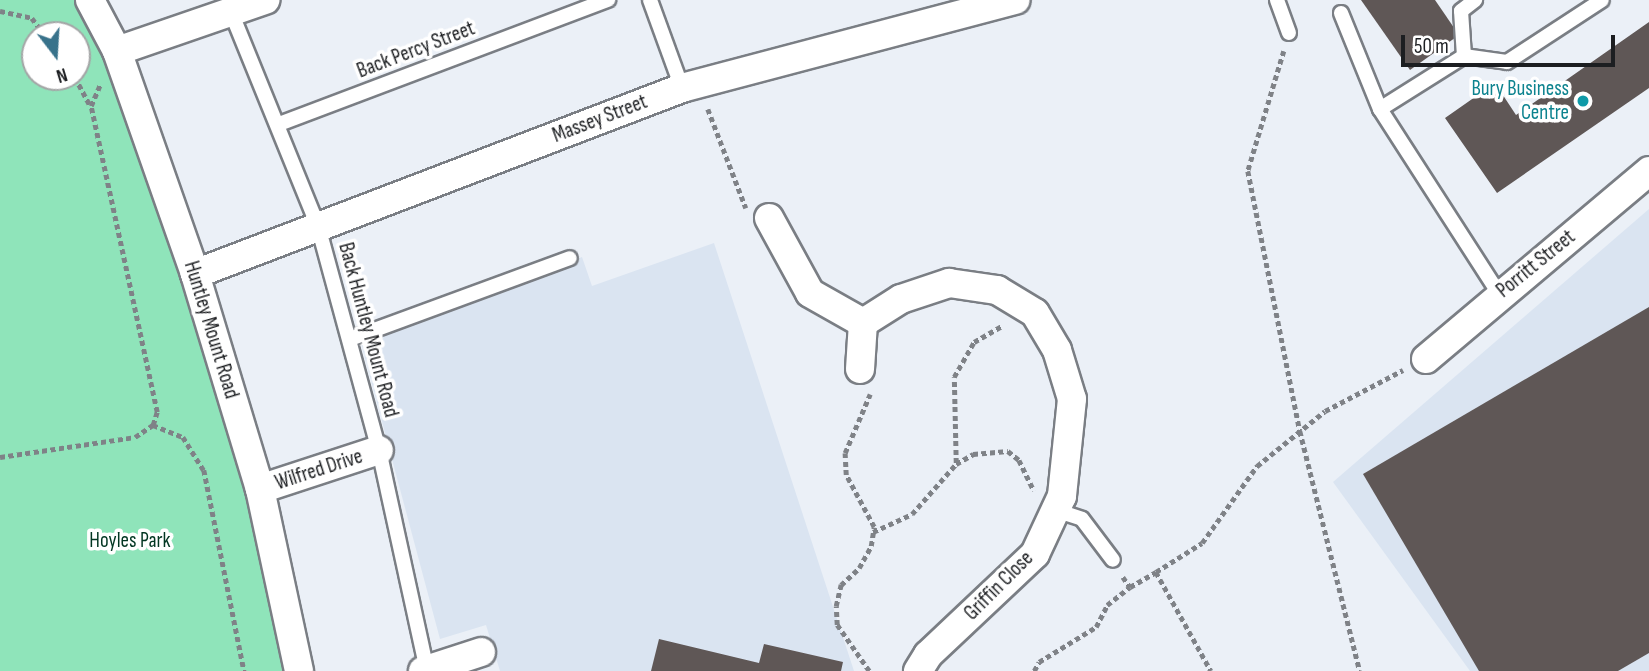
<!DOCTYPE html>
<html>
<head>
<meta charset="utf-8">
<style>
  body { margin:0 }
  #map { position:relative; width:1649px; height:671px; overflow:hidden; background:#ebf0f7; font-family:"Sofia Sans Condensed",sans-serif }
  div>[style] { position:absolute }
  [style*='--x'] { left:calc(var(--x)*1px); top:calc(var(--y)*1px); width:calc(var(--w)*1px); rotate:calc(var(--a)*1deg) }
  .built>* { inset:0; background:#dae4f1 }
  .green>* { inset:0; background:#8fe4ba }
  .building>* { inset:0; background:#5f5756 }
  .path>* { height:4.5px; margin-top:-2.25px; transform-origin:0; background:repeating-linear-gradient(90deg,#7f8287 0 5px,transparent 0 8.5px) }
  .roads { filter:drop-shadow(2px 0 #7a7e84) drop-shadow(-2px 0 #7a7e84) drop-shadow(0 2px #7a7e84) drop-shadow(0 -2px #7a7e84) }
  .service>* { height:14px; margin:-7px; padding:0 7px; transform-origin:7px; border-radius:7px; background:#fff }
  .minor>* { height:28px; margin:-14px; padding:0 14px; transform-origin:14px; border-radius:14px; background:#fff }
  .dots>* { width:19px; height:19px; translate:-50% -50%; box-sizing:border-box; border:4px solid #fff; border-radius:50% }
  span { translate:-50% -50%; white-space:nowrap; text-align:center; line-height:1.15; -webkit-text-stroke:7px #fff; paint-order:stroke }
  .street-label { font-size:21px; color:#1c1e21 }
  .culture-label { font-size:21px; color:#0d838f }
  .right { translate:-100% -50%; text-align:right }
  .park-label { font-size:21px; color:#023622 }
  .north { position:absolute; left:21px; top:21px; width:70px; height:70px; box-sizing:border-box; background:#fff; border:2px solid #a4a5a6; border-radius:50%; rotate:163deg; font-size:19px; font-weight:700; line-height:28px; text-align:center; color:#1c1e21 }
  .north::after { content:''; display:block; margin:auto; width:24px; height:32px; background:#38728b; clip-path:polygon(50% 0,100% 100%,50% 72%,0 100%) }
  .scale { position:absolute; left:1401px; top:35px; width:214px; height:32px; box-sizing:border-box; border:4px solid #1c1e21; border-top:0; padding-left:9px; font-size:21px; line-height:24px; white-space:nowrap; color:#1c1e21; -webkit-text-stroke:5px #fff; paint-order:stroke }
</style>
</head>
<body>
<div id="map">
  <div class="built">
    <div style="clip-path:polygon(1649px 209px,1649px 671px,1470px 671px,1333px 482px)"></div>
    <div style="clip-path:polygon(714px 243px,854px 671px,500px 671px,486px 625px,440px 639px,361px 343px,582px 257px,592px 286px)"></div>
  </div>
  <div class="green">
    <div style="clip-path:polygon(evenodd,0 0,90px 0,195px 274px,297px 671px,0 671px,0 0,35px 35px,77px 35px,77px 77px,35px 77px,35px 35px)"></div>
  </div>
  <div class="building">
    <div style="clip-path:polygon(1361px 0,1435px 0,1459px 35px,1410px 70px)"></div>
    <div style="clip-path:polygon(1649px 22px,1649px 88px,1497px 193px,1445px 118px,1495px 83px,1516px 115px)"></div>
    <div style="clip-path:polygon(1649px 307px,1649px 653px,1618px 671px,1479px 671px,1363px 474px)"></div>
    <div style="clip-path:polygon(659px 639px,759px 663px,764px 644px,843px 662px,841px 671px,651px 671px)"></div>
  </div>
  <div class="path">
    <div style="--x:0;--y:11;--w:33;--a:12"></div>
    <div style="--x:32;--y:18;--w:21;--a:53"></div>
    <div style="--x:1284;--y:51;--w:125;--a:106.7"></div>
    <div style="--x:1248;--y:171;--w:265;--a:78.7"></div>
    <div style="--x:1300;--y:431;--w:247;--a:76"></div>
    <div style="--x:75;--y:77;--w:32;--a:62"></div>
    <div style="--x:708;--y:109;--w:106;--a:69"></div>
    <div style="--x:153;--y:425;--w:32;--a:22"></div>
    <div style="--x:183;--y:437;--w:39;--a:58"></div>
    <div style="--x:204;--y:470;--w:205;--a:78.7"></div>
    <div style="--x:0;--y:457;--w:136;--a:-8.4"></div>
    <div style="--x:135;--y:437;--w:22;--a:-34"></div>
    <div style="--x:153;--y:425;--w:14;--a:-73"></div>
    <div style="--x:157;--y:412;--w:313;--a:-102.2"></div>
    <div style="--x:91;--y:106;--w:23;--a:-67"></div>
    <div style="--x:956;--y:463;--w:86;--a:-91.3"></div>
    <div style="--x:954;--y:377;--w:40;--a:-60.3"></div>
    <div style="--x:974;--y:342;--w:32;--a:-30"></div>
    <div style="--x:873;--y:532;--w:43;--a:-24.8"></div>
    <div style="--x:912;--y:514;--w:67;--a:-48.7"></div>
    <div style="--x:956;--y:464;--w:20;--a:-30"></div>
    <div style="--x:973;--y:454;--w:35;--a:-5"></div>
    <div style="--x:1008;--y:451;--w:14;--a:39"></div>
    <div style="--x:1019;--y:460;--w:34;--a:64"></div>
    <div style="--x:1156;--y:572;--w:54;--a:-32.2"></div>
    <div style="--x:1202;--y:543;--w:95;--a:-54.5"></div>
    <div style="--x:1257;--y:466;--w:87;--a:-39"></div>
    <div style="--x:1325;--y:411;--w:88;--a:-27.7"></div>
    <div style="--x:1123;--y:577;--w:12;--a:55"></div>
    <div style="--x:1130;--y:587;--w:30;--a:-30"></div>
    <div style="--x:1156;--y:572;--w:113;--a:60.9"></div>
    <div style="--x:869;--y:671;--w:56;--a:-124.8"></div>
    <div style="--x:837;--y:625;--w:19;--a:-93"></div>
    <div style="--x:836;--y:606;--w:22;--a:-77"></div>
    <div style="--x:841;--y:585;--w:25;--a:-43"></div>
    <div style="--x:859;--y:568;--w:25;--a:-61"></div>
    <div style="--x:871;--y:546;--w:19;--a:-81"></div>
    <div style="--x:874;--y:527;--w:59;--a:-118.3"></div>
    <div style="--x:846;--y:475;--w:22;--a:-93"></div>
    <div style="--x:845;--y:453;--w:64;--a:-67"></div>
    <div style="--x:1034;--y:671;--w:10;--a:-61"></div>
    <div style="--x:1039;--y:662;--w:67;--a:-31.6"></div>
    <div style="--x:1096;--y:627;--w:25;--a:-63"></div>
    <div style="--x:1107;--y:605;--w:29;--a:-38"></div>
  </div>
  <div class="roads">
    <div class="service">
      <div style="--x:650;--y:0;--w:94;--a:70"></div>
      <div style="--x:1277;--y:0;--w:35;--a:70"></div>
      <div style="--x:229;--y:7;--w:236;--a:67.9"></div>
      <div style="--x:318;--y:226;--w:232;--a:74.8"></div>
      <div style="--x:379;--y:450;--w:226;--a:77.7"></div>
      <div style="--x:1341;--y:13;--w:104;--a:67.9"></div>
      <div style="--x:1380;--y:109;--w:220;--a:57.2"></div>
      <div style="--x:1464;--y:56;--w:45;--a:-93.8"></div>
      <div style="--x:1461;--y:11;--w:18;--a:-38"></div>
      <div style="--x:1380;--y:109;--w:99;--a:-32.2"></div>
      <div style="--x:1464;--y:56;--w:43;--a:7.9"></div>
      <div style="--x:1507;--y:62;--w:113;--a:-33.1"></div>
      <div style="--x:279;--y:124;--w:352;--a:-20.7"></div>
      <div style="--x:350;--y:339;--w:234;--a:-20.2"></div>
      <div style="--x:1055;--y:510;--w:28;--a:18"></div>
      <div style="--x:1082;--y:519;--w:51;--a:52.9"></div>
    </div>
    <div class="minor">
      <div style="--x:90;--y:0;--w:58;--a:62.1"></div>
      <div style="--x:117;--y:51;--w:236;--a:70.7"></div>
      <div style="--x:195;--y:274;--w:225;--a:73.2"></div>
      <div style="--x:260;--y:489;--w:186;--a:77.9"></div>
      <div style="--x:117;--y:51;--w:157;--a:-19"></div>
      <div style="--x:769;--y:218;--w:85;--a:61.3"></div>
      <div style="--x:810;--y:293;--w:61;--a:29.5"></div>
      <div style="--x:195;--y:274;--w:521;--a:-20.9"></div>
      <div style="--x:682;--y:88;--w:345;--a:-14.8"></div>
      <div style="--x:1426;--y:359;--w:292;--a:-40.1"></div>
      <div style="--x:860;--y:369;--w:46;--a:-86.3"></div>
      <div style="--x:863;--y:323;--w:45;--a:-32.3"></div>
      <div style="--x:901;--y:299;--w:51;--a:-18.4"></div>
      <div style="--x:949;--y:283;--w:49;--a:8.3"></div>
      <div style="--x:997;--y:290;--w:44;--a:31.2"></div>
      <div style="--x:1035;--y:313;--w:43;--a:59.3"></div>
      <div style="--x:1057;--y:350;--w:51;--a:73"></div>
      <div style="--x:1072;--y:399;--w:98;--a:95.9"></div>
      <div style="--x:1062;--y:496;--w:64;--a:115"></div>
      <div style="--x:1035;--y:554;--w:147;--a:136.7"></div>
      <div style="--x:928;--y:655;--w:19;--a:122"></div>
      <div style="--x:260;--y:489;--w:125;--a:-18.1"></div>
      <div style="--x:423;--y:671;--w:61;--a:-18.1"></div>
    </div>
  </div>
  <div class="dots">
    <div style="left:1583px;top:101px;background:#0f9aa8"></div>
  </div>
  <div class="street-label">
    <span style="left:416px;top:50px;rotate:-21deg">Back Percy Street</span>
    <span style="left:600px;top:119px;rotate:-21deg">Massey Street</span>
    <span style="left:1536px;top:264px;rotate:-39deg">Porritt Street</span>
    <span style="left:211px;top:330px;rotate:73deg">Huntley Mount Road</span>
    <span style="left:368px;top:330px;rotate:75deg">Back Huntley Mount Road</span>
    <span style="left:319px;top:470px;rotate:-18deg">Wilfred Drive</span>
    <span style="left:999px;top:586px;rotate:-45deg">Griffin Close</span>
  </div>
  <div class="culture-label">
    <span class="right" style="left:1569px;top:101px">Bury Business<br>Centre</span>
  </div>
  <div class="park-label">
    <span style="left:130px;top:541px">Hoyles Park</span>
  </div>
  <div class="north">N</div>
  <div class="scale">50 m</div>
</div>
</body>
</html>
